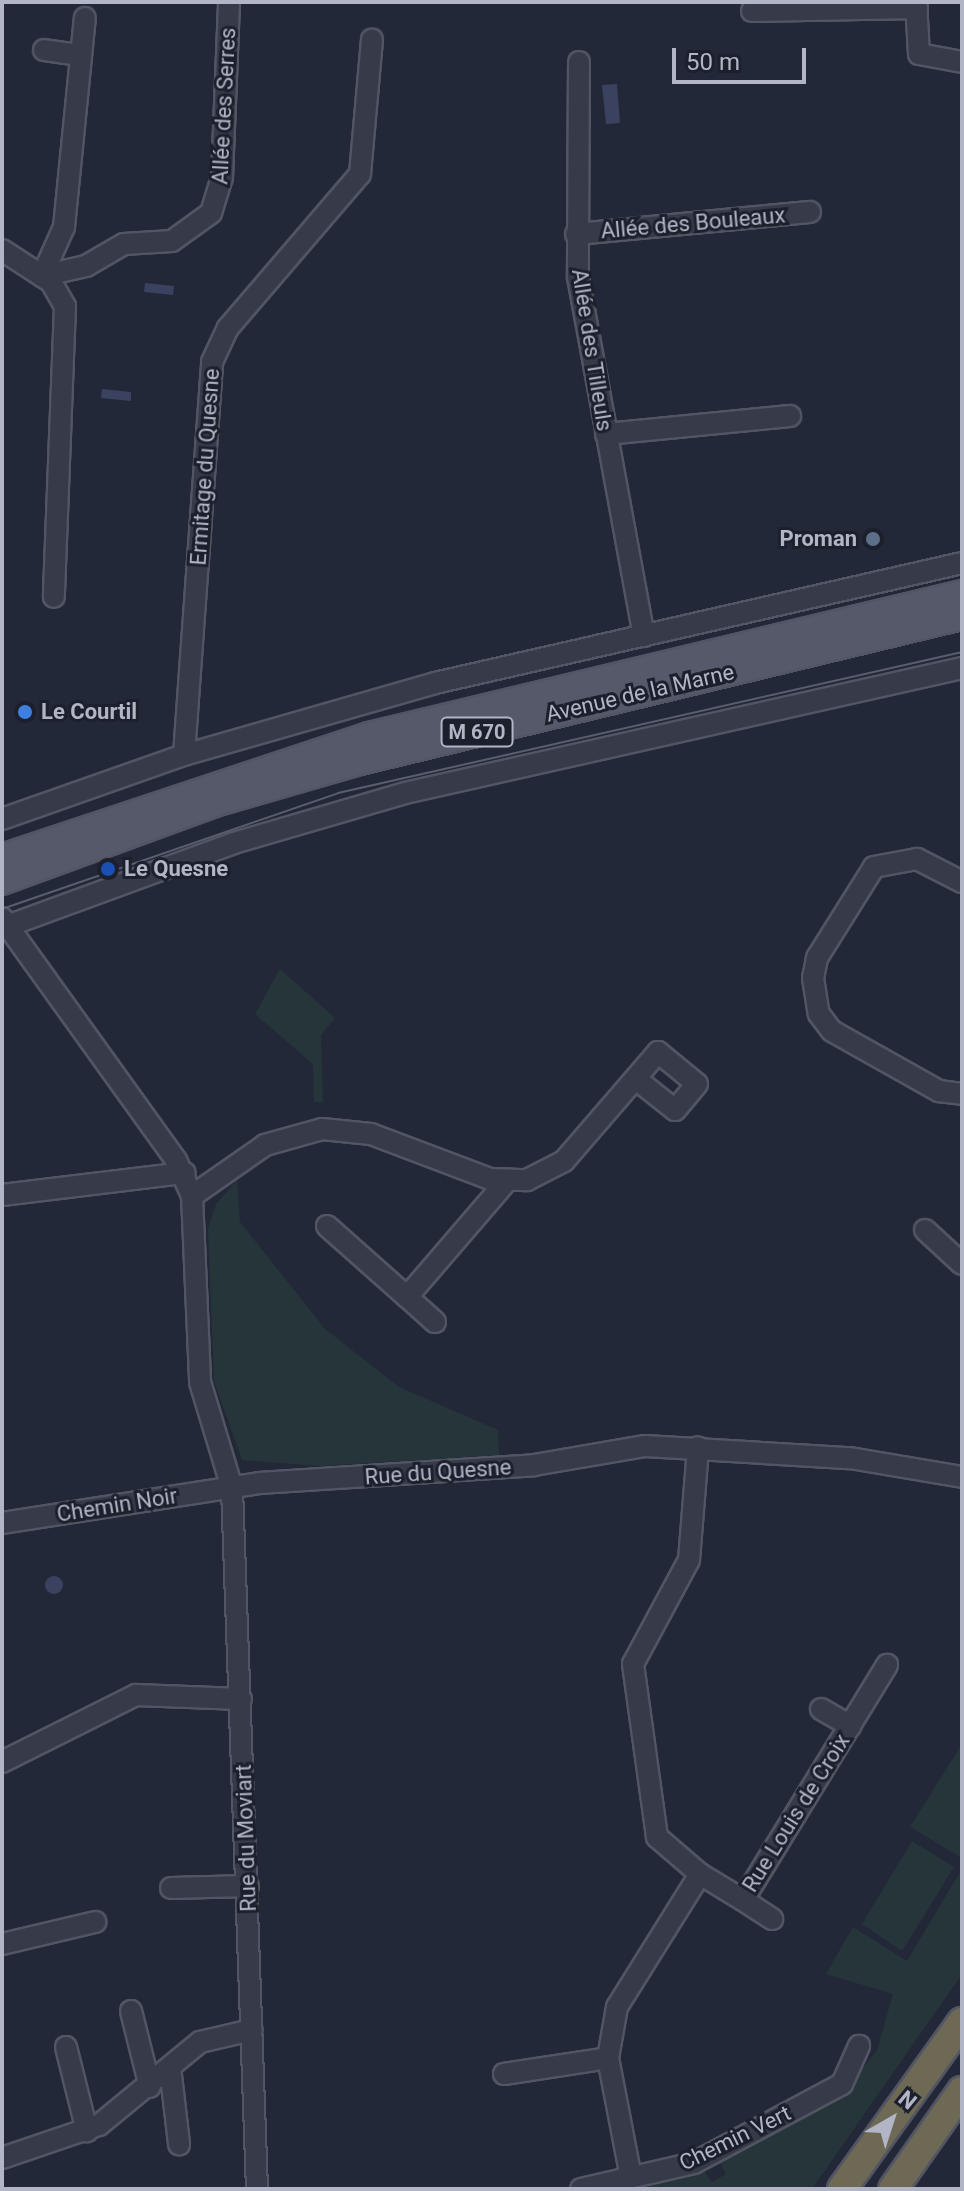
<!DOCTYPE html>
<html>
<head>
<meta charset="utf-8">
<style>
  body { margin:0 }
  #map { position:relative; width:964px; height:2191px; overflow:hidden; background:#232838; font-family:Roboto,sans-serif }
  div>[style] { position:absolute }
  [style*='--x'] { left:calc(var(--x)*1px); top:calc(var(--y)*1px); width:calc(var(--w)*1px); rotate:calc(var(--a)*1deg) }
  .green>* { inset:0; background:#26353a }
  .water>* { inset:0; background:#3a4260 }
  .round { border-radius:50% }
  .roads { filter:drop-shadow(2px 0 #525563) drop-shadow(-2px 0 #525563) drop-shadow(0 2px #525563) drop-shadow(0 -2px #525563) }
  .minor>* { height:20px; margin:-10px; padding:0 10px; transform-origin:10px; border-radius:10px; background:#373b49 }
  .major>* { height:24px; margin:-12px; padding:0 12px; transform-origin:12px; border-radius:12px; background:#555969 }
  .highway>* { height:28px; margin:-14px; padding:0 14px; transform-origin:14px; border-radius:14px; background:#6e6954 }
  .tram>* { height:2px; margin:-1px; padding:0 1px; transform-origin:1px; border-radius:1px; background:#595e6f }
  .dots>* { width:22px; height:22px; translate:-50% -50%; box-sizing:border-box; border:4px solid #1c202d; border-radius:50% }
  span { translate:-50% -50%; white-space:nowrap; text-align:center; line-height:1.15; -webkit-text-stroke:6px #1c202d; paint-order:stroke }
  .shield-label span { padding:2px 6px; background:#1c202d; border:2px solid; border-radius:6px; -webkit-text-stroke-width:0 }
  .shield-label { font-size:20px; color:#b2b5c5; font-weight:700 }
  .street-label { font-size:22px; color:#b2b5c5 }
  .poi-label { font-size:22px; color:#b2b5c5; font-weight:700 }
  .right { translate:-100% -50%; text-align:right }
  .left { translate:0 -50%; text-align:left }
  .frame { position:absolute; inset:0; border:4px solid #b2b5c5; pointer-events:none }
  .north { position:absolute; left:852px; top:2079px; width:80px; height:80px; -webkit-text-stroke:6px #1c202d; paint-order:stroke; rotate:39deg; font-size:22px; font-weight:700; line-height:32px; text-align:center; color:#b2b5c5 }
  .north::after { content:''; display:block; margin:auto; width:28px; height:36px; background:#b2b5c5; clip-path:polygon(50% 0,100% 100%,50% 72%,0 100%) }
  .scale { position:absolute; left:672px; top:48px; width:134px; height:36px; box-sizing:border-box; border:4px solid #b2b5c5; border-top:0; padding-left:10px; font-size:24px; line-height:28px; white-space:nowrap; color:#b2b5c5; -webkit-text-stroke:6px #1c202d; paint-order:stroke }
</style>
</head>
<body>
<div id="map">
  <div class="green">
    <div style="clip-path:polygon(280px 969px,335px 1018px,321px 1035px,323px 1102px,314px 1102px,313px 1064px,255px 1014px)"></div>
    <div style="clip-path:polygon(237px 1180px,240px 1222px,325px 1329px,399px 1387px,498px 1430px,499px 1455px,320px 1466px,242px 1460px,214px 1381px,208px 1229px,216px 1204px)"></div>
    <div style="clip-path:polygon(962px 1744px,962px 1858px,910px 1827px)"></div>
    <div style="clip-path:polygon(912px 1841px,954px 1867px,902px 1951px,862px 1924px)"></div>
    <div style="clip-path:polygon(962px 1869px,962px 1974px,812px 2189px,621px 2189px,702px 2168px,712px 2182px,726px 2174px,718px 2160px,841px 2097px,877px 2050px,893px 1994px,826px 1974px,853px 1927px,907px 1961px)"></div>
  </div>
  <div class="water">
    <div style="clip-path:polygon(617px 84px,620px 123px,606px 124px,602px 85px)"></div>
    <div style="clip-path:polygon(145px 283px,174px 286px,173px 295px,144px 292px)"></div>
    <div style="clip-path:polygon(102px 389px,131px 392px,131px 401px,101px 398px)"></div>
    <div class="round" style="left:45px;top:1576px;width:18px;height:18px"></div>
  </div>
  <div class="roads">
    <div class="minor">
      <div style="--x:916;--y:2;--w:52;--a:86.7"></div>
      <div style="--x:919;--y:54;--w:44;--a:10.5"></div>
      <div style="--x:752;--y:11;--w:165;--a:-1"></div>
      <div style="--x:44;--y:50;--w:37;--a:8"></div>
      <div style="--x:579;--y:62;--w:215;--a:90.3"></div>
      <div style="--x:578;--y:277;--w:365;--a:79.6"></div>
      <div style="--x:576;--y:234;--w:235;--a:-5.4"></div>
      <div style="--x:2;--y:250;--w:59;--a:33.1"></div>
      <div style="--x:51;--y:282;--w:28;--a:60"></div>
      <div style="--x:65;--y:306;--w:291;--a:92.2"></div>
      <div style="--x:42;--y:276;--w:45;--a:-12.8"></div>
      <div style="--x:86;--y:266;--w:44;--a:-30.1"></div>
      <div style="--x:124;--y:244;--w:48;--a:-3.6"></div>
      <div style="--x:172;--y:241;--w:48;--a:-35.7"></div>
      <div style="--x:211;--y:213;--w:37;--a:-73"></div>
      <div style="--x:222;--y:178;--w:176;--a:-87.7"></div>
      <div style="--x:42;--y:276;--w:54;--a:-65.8"></div>
      <div style="--x:64;--y:227;--w:210;--a:-84.3"></div>
      <div style="--x:606;--y:434;--w:185;--a:-5.6"></div>
      <div style="--x:184;--y:755;--w:394;--a:-85.9"></div>
      <div style="--x:212;--y:362;--w:38;--a:-65"></div>
      <div style="--x:228;--y:328;--w:203;--a:-49.4"></div>
      <div style="--x:360;--y:174;--w:135;--a:-84.9"></div>
      <div style="--x:2;--y:819;--w:193;--a:-19.4"></div>
      <div style="--x:184;--y:755;--w:261;--a:-16"></div>
      <div style="--x:435;--y:683;--w:540;--a:-12.83"></div>
      <div style="--x:962;--y:882;--w:51;--a:-152.9"></div>
      <div style="--x:917;--y:859;--w:44;--a:169.5"></div>
      <div style="--x:874;--y:867;--w:107;--a:122.1"></div>
      <div style="--x:817;--y:958;--w:20;--a:101"></div>
      <div style="--x:813;--y:978;--w:36;--a:81"></div>
      <div style="--x:819;--y:1014;--w:21;--a:53"></div>
      <div style="--x:832;--y:1031;--w:123;--a:29.3"></div>
      <div style="--x:939;--y:1091;--w:23;--a:7"></div>
      <div style="--x:2;--y:918;--w:298;--a:54.3"></div>
      <div style="--x:176;--y:1160;--w:39;--a:66"></div>
      <div style="--x:192;--y:1196;--w:186;--a:87.5"></div>
      <div style="--x:200;--y:1382;--w:111;--a:73.2"></div>
      <div style="--x:232;--y:1488;--w:701;--a:87.96"></div>
      <div style="--x:2;--y:928;--w:247;--a:-20.1"></div>
      <div style="--x:234;--y:843;--w:178;--a:-16.3"></div>
      <div style="--x:405;--y:793;--w:571;--a:-12.65"></div>
      <div style="--x:2;--y:1195;--w:184;--a:-6.9"></div>
      <div style="--x:192;--y:1196;--w:89;--a:-34.9"></div>
      <div style="--x:265;--y:1145;--w:59;--a:-15.7"></div>
      <div style="--x:322;--y:1129;--w:49;--a:5.8"></div>
      <div style="--x:371;--y:1134;--w:127;--a:20.7"></div>
      <div style="--x:490;--y:1179;--w:37;--a:2"></div>
      <div style="--x:527;--y:1180;--w:42;--a:-27.2"></div>
      <div style="--x:564;--y:1161;--w:144;--a:-49.2"></div>
      <div style="--x:658;--y:1052;--w:50;--a:39.4"></div>
      <div style="--x:697;--y:1084;--w:34;--a:130"></div>
      <div style="--x:675;--y:1110;--w:50;--a:-141.5"></div>
      <div style="--x:327;--y:1226;--w:107;--a:41.6"></div>
      <div style="--x:925;--y:1230;--w:50;--a:42.6"></div>
      <div style="--x:435;--y:1322;--w:38;--a:-138"></div>
      <div style="--x:407;--y:1297;--w:152;--a:-49.3"></div>
      <div style="--x:2;--y:1523;--w:260;--a:-8.8"></div>
      <div style="--x:259;--y:1483;--w:276;--a:-3.7"></div>
      <div style="--x:534;--y:1465;--w:113;--a:-9.7"></div>
      <div style="--x:645;--y:1446;--w:205;--a:3.4"></div>
      <div style="--x:850;--y:1458;--w:114;--a:9.6"></div>
      <div style="--x:821;--y:1709;--w:34;--a:30"></div>
      <div style="--x:2;--y:1762;--w:150;--a:-26.6"></div>
      <div style="--x:136;--y:1695;--w:105;--a:2.2"></div>
      <div style="--x:700;--y:1874;--w:50;--a:31.2"></div>
      <div style="--x:743;--y:1900;--w:276;--a:-58.5"></div>
      <div style="--x:171;--y:1888;--w:77;--a:-1.5"></div>
      <div style="--x:743;--y:1900;--w:35;--a:33"></div>
      <div style="--x:2;--y:1944;--w:96;--a:-13.3"></div>
      <div style="--x:131;--y:2011;--w:78;--a:76"></div>
      <div style="--x:66;--y:2047;--w:87;--a:76"></div>
      <div style="--x:608;--y:2058;--w:121;--a:79.1"></div>
      <div style="--x:170;--y:2067;--w:78;--a:83.3"></div>
      <div style="--x:504;--y:2074;--w:105;--a:-8.7"></div>
      <div style="--x:608;--y:2058;--w:52;--a:-80"></div>
      <div style="--x:617;--y:2007;--w:157;--a:-58"></div>
      <div style="--x:700;--y:1874;--w:57;--a:-139.3"></div>
      <div style="--x:657;--y:1837;--w:175;--a:-97.9"></div>
      <div style="--x:633;--y:1664;--w:118;--a:-61.7"></div>
      <div style="--x:689;--y:1560;--w:113;--a:-85.4"></div>
      <div style="--x:2;--y:2158;--w:102;--a:-18.8"></div>
      <div style="--x:99;--y:2125;--w:131;--a:-39.4"></div>
      <div style="--x:200;--y:2042;--w:53;--a:-13"></div>
      <div style="--x:581;--y:2189;--w:116;--a:-13"></div>
      <div style="--x:694;--y:2163;--w:168;--a:-28.1"></div>
      <div style="--x:842;--y:2084;--w:42;--a:-65.9"></div>
    </div>
    <div class="major">
      <div style="--x:2;--y:857;--w:387;--a:-18.4"></div>
      <div style="--x:369;--y:735;--w:610;--a:-13.47"></div>
      <div style="--x:2;--y:882;--w:227;--a:-20.1"></div>
      <div style="--x:215;--y:804;--w:147;--a:-16.2"></div>
      <div style="--x:356;--y:763;--w:623;--a:-13.55"></div>
    </div>
    <div class="highway">
      <div style="--x:842;--y:2189;--w:206;--a:-54.3"></div>
      <div style="--x:893;--y:2189;--w:120;--a:-54.9"></div>
    </div>
  </div>
  <div class="tram">
    <div style="--x:2;--y:909;--w:355;--a:-19"></div>
    <div style="--x:338;--y:793;--w:640;--a:-12.73"></div>
  </div>
  <div class="dots">
    <div style="left:873px;top:539px;background:#5c6f8a"></div>
    <div style="left:25px;top:712px;background:#3f7fe0"></div>
    <div style="left:108px;top:869px;background:#1a4fb4"></div>
  </div>
  <div class="shield-label">
    <span style="left:477px;top:732px">M 670</span>
  </div>
  <div class="street-label">
    <span style="left:224px;top:106px;rotate:-87deg">Allée des Serres</span>
    <span style="left:693px;top:223px;rotate:-5deg">Allée des Bouleaux</span>
    <span style="left:592px;top:350px;rotate:81deg">Allée des Tilleuls</span>
    <span style="left:205px;top:467px;rotate:-86deg">Ermitage du Quesne</span>
    <span style="left:640px;top:693px;rotate:-13deg">Avenue de la Marne</span>
    <span style="left:438px;top:1472px;rotate:-4deg">Rue du Quesne</span>
    <span style="left:117px;top:1505px;rotate:-9deg">Chemin Noir</span>
    <span style="left:796px;top:1813px;rotate:-58deg">Rue Louis de Croix</span>
    <span style="left:246px;top:1838px;rotate:-92deg">Rue du Moviart</span>
    <span style="left:735px;top:2138px;rotate:-26deg">Chemin Vert</span>
  </div>
  <div class="poi-label">
    <span class="right" style="left:857px;top:539px">Proman</span>
    <span class="left" style="left:41px;top:712px">Le Courtil</span>
    <span class="left" style="left:124px;top:869px">Le Quesne</span>
  </div>
  <div class="frame"></div>
  <div class="north">N</div>
  <div class="scale">50 m</div>
</div>
</body>
</html>
